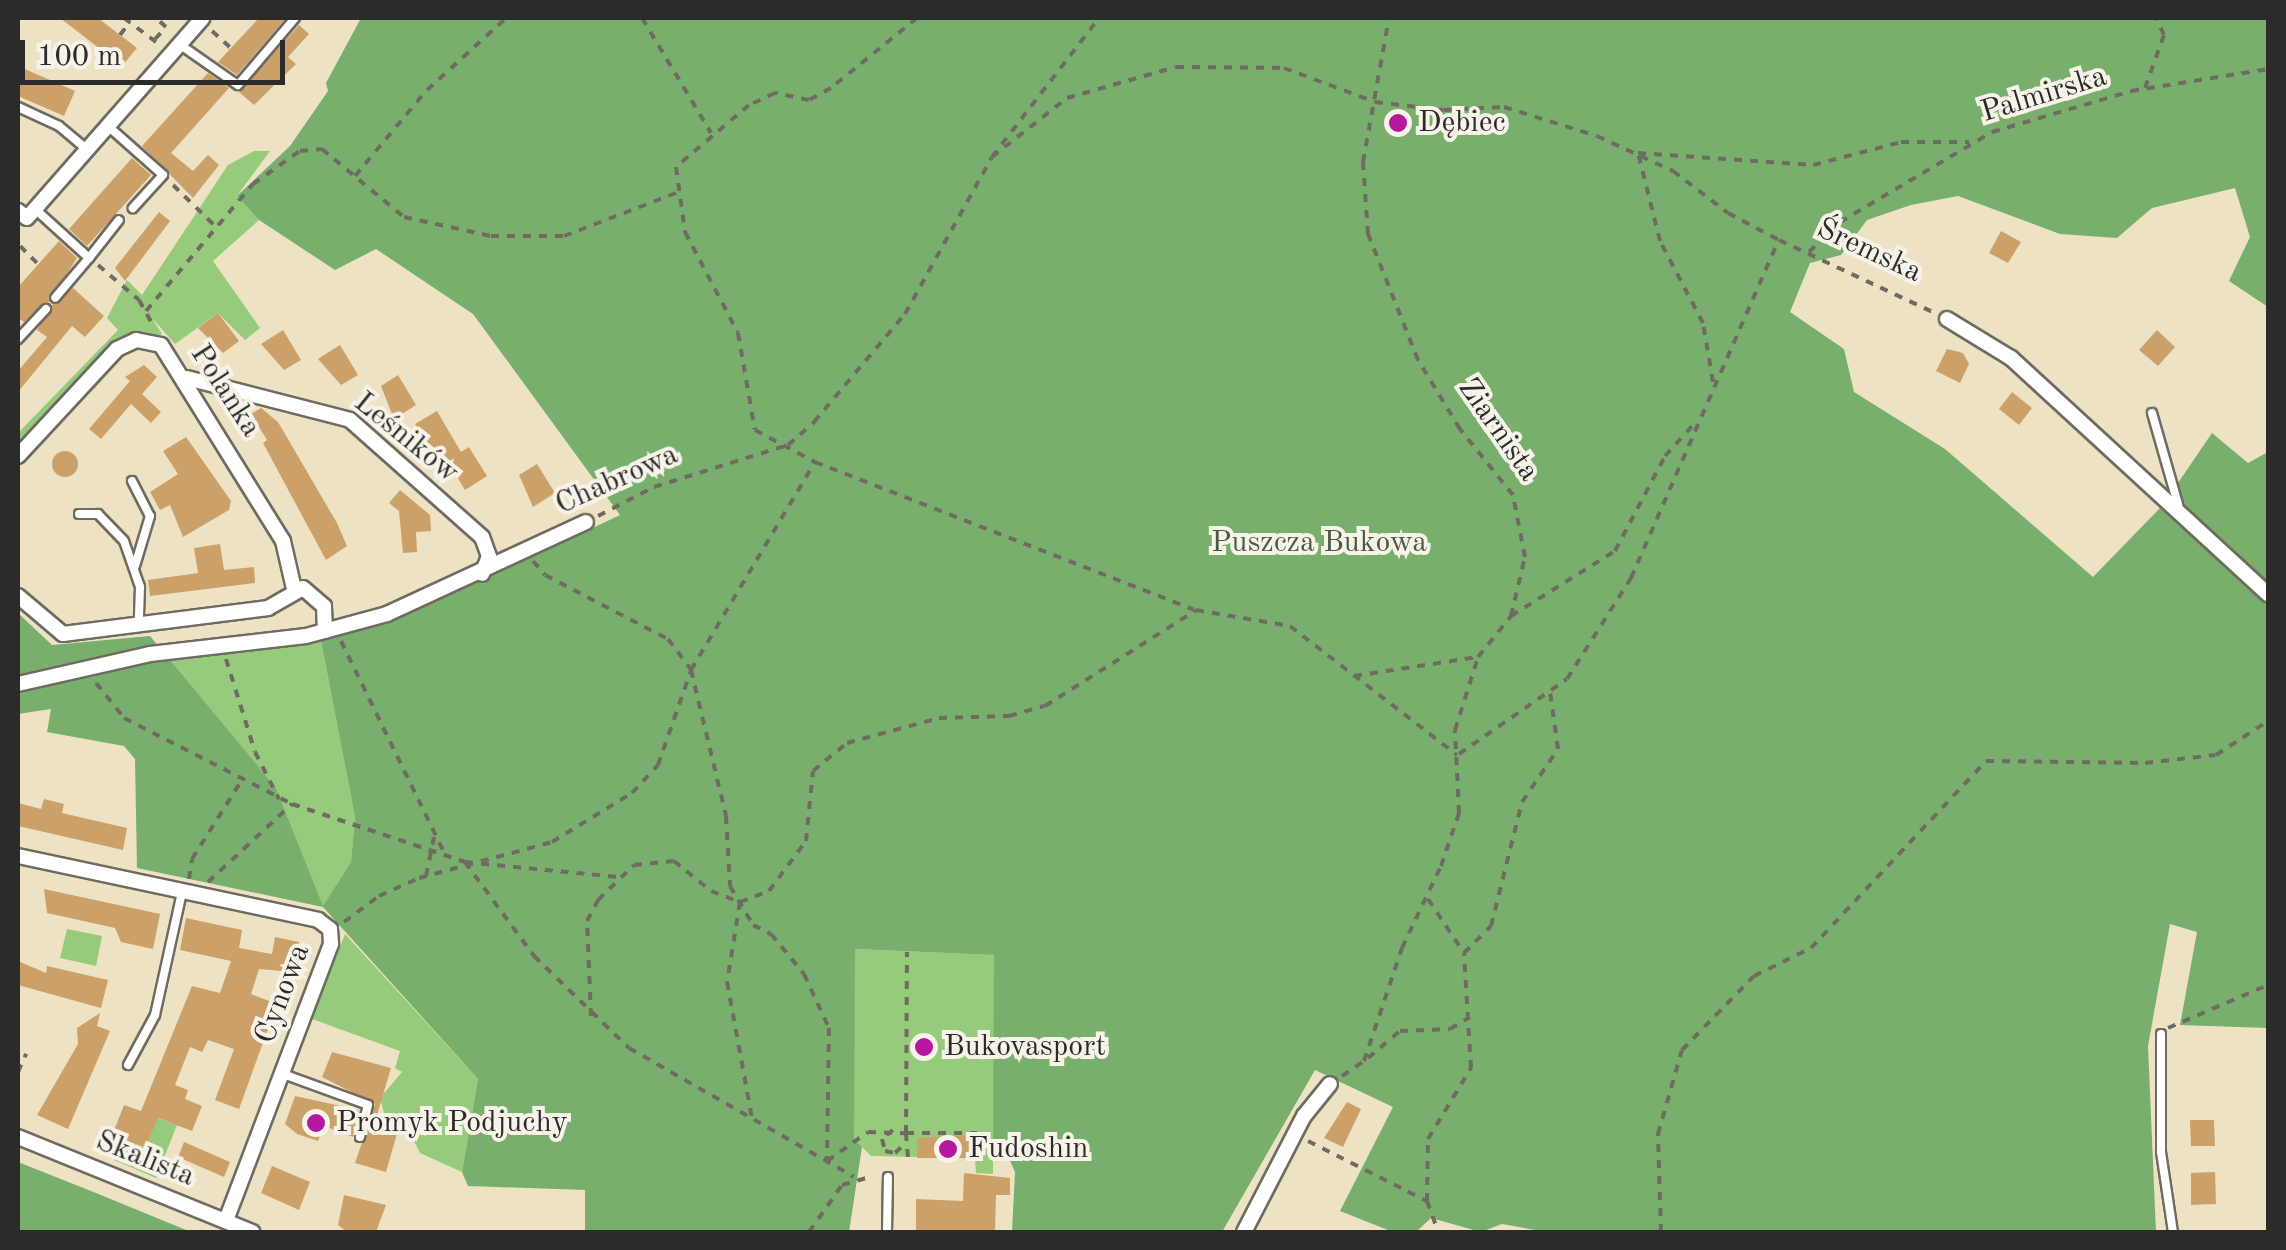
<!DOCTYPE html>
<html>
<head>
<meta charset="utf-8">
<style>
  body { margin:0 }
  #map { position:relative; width:2286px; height:1250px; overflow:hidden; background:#ede2c4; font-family:"Old Standard TT",serif }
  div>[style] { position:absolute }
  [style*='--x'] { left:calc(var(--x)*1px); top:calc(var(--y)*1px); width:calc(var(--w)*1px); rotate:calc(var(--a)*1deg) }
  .green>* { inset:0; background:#96cb7c }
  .forest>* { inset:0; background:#78af6c }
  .building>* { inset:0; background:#cca169 }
  .round { border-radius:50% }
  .path>* { height:4px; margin-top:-2px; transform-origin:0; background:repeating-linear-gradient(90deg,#6f6b61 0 8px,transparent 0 16px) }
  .roads { filter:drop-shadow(2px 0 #6f6b61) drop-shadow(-2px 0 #6f6b61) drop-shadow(0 2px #6f6b61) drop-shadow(0 -2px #6f6b61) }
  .service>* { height:8px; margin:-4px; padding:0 4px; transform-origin:4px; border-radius:4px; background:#fff }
  .minor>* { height:14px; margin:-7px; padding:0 7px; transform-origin:7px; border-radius:7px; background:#fff }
  .dots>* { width:28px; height:28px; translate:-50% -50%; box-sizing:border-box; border:5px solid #f7f3e8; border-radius:50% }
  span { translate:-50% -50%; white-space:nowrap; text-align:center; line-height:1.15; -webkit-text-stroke:8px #f7f3e8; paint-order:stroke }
  .street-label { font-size:30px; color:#2b2b2b }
  .poi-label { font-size:30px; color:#2b2b2b }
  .left { translate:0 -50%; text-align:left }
  .park-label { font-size:30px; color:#4b5b43 }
  .frame { position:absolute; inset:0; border:20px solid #2b2b2b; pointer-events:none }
  .scale { position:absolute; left:20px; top:40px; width:265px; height:45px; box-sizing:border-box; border:5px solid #2b2b2b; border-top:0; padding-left:12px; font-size:30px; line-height:35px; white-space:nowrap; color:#2b2b2b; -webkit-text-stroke:8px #f7f3e8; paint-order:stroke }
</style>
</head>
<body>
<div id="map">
  <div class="green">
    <div style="clip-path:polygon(254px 151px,270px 151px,237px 196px,259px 220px,213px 261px,260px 328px,245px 340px,218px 313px,175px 344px,152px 318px,162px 334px,125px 344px,18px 456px,18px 433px,118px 330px,107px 318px,127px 280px,142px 295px,228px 165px)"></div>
    <div style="clip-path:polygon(321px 641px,355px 817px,351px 862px,323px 907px,276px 788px,164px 655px)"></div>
    <div style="clip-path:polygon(67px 929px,102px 936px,96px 966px,60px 958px)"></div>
    <div style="clip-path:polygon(345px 934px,478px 1079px,462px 1172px,420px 1153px,409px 1131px,385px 1117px,380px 1098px,402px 1072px,395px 1068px,400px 1051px,312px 1019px)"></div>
    <div style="clip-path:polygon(854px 949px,995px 955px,993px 1174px,976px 1173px,975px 1158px,871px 1156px,854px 1139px)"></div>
    <div style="clip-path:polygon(157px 1118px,177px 1125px,156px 1178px,114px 1160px,122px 1140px,146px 1146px)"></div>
  </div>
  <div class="forest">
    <div style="clip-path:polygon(361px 18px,2268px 18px,2268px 307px,2229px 281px,2250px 237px,2235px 188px,2152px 208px,2117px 238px,2060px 234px,1958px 196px,1911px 205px,1867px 220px,1841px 255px,1810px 263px,1790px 312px,1844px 349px,1854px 392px,1945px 449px,2093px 577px,2163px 505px,2212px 433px,2248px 463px,2268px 452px,2268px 1028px,2180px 1025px,2197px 932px,2170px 924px,2148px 1046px,2156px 1232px,1546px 1232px,1502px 1224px,1481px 1232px,1431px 1218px,1416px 1232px,1393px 1232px,1340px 1211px,1393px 1107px,1315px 1070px,1222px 1232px,1012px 1232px,1015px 1172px,1008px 1156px,993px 1156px,994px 955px,855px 949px,854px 1139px,862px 1147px,849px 1232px,585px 1232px,585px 1190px,468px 1186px,462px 1172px,478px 1079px,323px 907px,137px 868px,135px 759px,124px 746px,47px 732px,51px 709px,18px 714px,18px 613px,52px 645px,150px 636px,276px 788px,323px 906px,351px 862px,355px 817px,321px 641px,491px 576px,620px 515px,473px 314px,376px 249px,335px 270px,259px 220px,237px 196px,290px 146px,328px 91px,326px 83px)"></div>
    <div style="clip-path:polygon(18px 1162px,96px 1193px,191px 1232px,18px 1232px)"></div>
  </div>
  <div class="building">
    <div style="clip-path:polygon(60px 18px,98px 18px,137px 48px,122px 66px)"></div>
    <div style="clip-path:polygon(259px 18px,286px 18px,237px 75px,218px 62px)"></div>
    <div style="clip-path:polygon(299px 25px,309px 34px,288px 57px,296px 64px,254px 105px,239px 92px)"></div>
    <div style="clip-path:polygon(18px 66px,75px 91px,64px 116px,18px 96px)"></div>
    <div style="clip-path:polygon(208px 73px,229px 88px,171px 153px,193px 171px,208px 155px,219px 165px,193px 198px,142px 146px)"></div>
    <div style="clip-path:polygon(132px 158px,151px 175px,87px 246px,69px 229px)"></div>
    <div style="clip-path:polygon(159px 212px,170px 221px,125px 281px,115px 268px)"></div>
    <div style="clip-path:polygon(2001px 231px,2021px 242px,2008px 263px,1989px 253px)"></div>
    <div style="clip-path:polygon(59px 241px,77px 258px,49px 302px,24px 322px,18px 318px,18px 287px)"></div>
    <div style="clip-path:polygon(73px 288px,104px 316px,85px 337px,72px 326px,18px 392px,18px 371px,47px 337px,37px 330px,52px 305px)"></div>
    <div style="clip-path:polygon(218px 313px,239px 341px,223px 353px,198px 328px)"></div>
    <div style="clip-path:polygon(283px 330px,301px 360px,284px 370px,261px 344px)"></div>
    <div style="clip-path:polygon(2157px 330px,2175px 347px,2158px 366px,2139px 350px)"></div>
    <div style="clip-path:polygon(340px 345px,358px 375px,341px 385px,318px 359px)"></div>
    <div style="clip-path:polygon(1947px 349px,1963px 353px,1969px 364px,1960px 383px,1936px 371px)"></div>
    <div style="clip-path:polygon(144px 365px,157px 377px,142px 394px,161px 412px,151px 423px,131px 404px,101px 439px,89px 429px,130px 381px,125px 377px)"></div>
    <div style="clip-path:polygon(398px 375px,416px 405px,394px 419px,381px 386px)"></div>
    <div style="clip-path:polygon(2012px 392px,2032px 408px,2019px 425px,1999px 409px)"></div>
    <div style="clip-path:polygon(261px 408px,278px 422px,337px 523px,347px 546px,326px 560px,263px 443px,267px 440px,251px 414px)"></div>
    <div style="clip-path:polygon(437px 411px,461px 452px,469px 447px,487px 476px,465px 490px,440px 448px,432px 453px,415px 424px)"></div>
    <div style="clip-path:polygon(186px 437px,231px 501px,229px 510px,183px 537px,170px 505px,160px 510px,150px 492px,178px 474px,163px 451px)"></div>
    <div class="round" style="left:52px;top:451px;width:26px;height:26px"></div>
    <div style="clip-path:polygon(537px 464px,555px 493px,533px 507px,519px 475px)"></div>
    <div style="clip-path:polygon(400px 490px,430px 515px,431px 531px,416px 532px,417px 552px,403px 553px,399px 511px,389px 503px)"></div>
    <div style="clip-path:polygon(220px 544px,224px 570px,254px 567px,255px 583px,150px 596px,148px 580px,198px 573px,194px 548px)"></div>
    <div style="clip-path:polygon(44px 799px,64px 804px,62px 813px,127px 828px,123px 850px,18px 826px,18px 803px,41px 809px)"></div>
    <div style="clip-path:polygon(44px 889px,160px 914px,153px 949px,121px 942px,115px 928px,47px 913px)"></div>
    <div style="clip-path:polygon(186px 918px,242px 930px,239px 948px,272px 954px,275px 937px,299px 942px,293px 972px,259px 969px,251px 994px,277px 1004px,239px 1109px,215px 1100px,234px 1049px,208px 1040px,202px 1052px,190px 1047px,175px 1085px,188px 1090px,185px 1099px,202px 1106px,192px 1131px,158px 1118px,146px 1146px,136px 1146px,113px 1133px,124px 1105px,141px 1111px,192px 986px,220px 993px,231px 961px,180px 950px)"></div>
    <div style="clip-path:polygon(18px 961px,46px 973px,47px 966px,108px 980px,101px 1008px,18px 985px)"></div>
    <div style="clip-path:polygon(100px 1013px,97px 1026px,110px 1031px,68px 1129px,37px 1115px,78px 1044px,77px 1028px)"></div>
    <div style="clip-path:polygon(332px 1052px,391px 1068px,377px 1115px,400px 1123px,386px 1172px,355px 1163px,375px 1104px,322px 1077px)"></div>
    <div style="clip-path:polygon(295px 1096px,359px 1110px,353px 1137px,324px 1126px,318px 1141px,297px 1134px,285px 1124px)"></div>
    <div style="clip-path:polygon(1347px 1102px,1361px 1109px,1343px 1147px,1324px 1138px)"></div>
    <div style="clip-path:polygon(2190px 1120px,2214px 1120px,2215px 1146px,2191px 1146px)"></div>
    <div style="clip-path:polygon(976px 1135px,976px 1158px,917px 1158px,917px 1138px)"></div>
    <div style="clip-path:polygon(184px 1142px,230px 1162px,224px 1177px,178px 1157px)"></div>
    <div style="clip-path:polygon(272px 1166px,310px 1182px,299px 1210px,261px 1193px)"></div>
    <div style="clip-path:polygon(2215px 1172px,2216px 1204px,2191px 1205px,2191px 1173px)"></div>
    <div style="clip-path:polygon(964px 1173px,1010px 1178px,1010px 1195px,996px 1195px,995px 1232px,916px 1232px,916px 1199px,963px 1201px)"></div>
    <div style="clip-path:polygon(344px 1195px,386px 1205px,376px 1232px,347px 1232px,338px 1225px)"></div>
  </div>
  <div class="path">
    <div style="--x:124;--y:18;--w:45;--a:36.9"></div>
    <div style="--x:258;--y:18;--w:1;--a:0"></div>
    <div style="--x:642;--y:18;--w:134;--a:59"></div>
    <div style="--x:917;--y:18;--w:111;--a:140.9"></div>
    <div style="--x:831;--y:88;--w:25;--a:151"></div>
    <div style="--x:809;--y:100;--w:35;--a:-168"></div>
    <div style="--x:775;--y:93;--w:29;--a:155"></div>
    <div style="--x:749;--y:105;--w:96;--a:139.7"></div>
    <div style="--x:676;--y:167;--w:66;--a:82.1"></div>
    <div style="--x:685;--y:232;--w:114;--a:62.3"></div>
    <div style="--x:738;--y:333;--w:98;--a:80.1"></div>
    <div style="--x:755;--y:430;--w:68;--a:28.1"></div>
    <div style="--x:815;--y:462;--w:406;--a:21.3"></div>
    <div style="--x:212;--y:31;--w:25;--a:42"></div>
    <div style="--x:120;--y:35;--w:15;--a:-53"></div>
    <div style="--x:155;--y:39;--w:16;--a:-47"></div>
    <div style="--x:166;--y:27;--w:13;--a:-138"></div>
    <div style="--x:2145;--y:88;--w:56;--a:-70.3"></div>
    <div style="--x:2164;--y:35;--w:19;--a:-115"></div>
    <div style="--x:992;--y:157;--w:95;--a:-38.2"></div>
    <div style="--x:1067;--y:98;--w:113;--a:-15.9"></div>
    <div style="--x:1176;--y:67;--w:108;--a:0.5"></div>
    <div style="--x:1284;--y:68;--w:97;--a:20.5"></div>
    <div style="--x:1375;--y:102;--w:69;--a:6.6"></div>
    <div style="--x:1444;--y:110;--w:60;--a:-2.9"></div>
    <div style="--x:1504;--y:107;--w:97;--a:17.3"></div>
    <div style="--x:1597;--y:136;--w:84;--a:24.7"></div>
    <div style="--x:1673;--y:171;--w:69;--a:37.4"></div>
    <div style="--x:1728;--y:213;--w:58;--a:27.9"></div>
    <div style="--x:1779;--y:240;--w:170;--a:25.1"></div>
    <div style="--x:355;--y:176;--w:112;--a:-50.1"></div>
    <div style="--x:427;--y:90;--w:107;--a:-42.3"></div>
    <div style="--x:173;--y:185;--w:60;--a:44.3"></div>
    <div style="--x:20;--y:246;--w:25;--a:45"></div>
    <div style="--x:1809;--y:252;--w:43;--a:-44.1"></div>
    <div style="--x:1840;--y:222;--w:177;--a:-30.6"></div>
    <div style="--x:1992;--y:132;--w:145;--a:-16.4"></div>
    <div style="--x:2131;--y:91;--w:139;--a:-9.1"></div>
    <div style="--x:98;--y:265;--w:54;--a:40.5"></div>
    <div style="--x:139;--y:300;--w:26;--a:61"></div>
    <div style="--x:146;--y:311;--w:166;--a:-49.9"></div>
    <div style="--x:253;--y:184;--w:57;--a:-35.1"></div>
    <div style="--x:300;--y:151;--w:22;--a:-5"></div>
    <div style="--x:322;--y:149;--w:107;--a:39.7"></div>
    <div style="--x:404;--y:217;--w:89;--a:12.3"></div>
    <div style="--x:491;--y:236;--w:73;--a:0"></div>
    <div style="--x:564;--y:236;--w:120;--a:-21"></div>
    <div style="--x:1713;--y:382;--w:60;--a:-99.6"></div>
    <div style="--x:1703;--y:323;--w:93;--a:-117.7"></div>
    <div style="--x:1660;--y:241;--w:91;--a:-104"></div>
    <div style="--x:1638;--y:153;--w:175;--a:3.9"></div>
    <div style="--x:1813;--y:165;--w:91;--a:-14.6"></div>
    <div style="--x:1901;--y:142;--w:68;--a:0"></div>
    <div style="--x:598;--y:516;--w:63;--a:-27.4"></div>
    <div style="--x:654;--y:487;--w:140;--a:-17.4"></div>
    <div style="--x:788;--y:445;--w:35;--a:-41"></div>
    <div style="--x:814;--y:422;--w:141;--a:-49.9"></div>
    <div style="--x:905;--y:314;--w:179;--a:-61"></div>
    <div style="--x:992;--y:157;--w:175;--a:-52.4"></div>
    <div style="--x:533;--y:561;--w:18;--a:49"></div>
    <div style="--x:545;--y:575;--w:139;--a:27.5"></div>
    <div style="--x:668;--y:639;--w:39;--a:53"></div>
    <div style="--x:691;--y:670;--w:150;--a:76.5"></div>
    <div style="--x:726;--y:816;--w:70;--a:86.7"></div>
    <div style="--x:730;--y:886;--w:45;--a:59.5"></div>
    <div style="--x:753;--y:925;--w:20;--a:27"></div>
    <div style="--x:771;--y:934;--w:52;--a:50.5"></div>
    <div style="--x:804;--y:974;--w:60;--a:65.2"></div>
    <div style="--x:829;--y:1028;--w:133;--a:90.9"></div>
    <div style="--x:1511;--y:616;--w:123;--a:-32"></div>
    <div style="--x:1615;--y:551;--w:107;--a:-62.2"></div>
    <div style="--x:1665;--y:456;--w:43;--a:-47.8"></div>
    <div style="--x:341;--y:641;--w:239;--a:64"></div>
    <div style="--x:226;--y:659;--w:97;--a:72.7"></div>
    <div style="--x:255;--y:752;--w:53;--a:62.9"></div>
    <div style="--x:1354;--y:676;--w:125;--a:-8.7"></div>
    <div style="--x:96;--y:683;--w:45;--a:51.3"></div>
    <div style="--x:124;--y:718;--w:189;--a:27.1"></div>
    <div style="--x:292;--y:804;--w:182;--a:18.5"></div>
    <div style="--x:465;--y:862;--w:154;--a:5.6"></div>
    <div style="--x:1459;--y:754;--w:131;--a:-34.8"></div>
    <div style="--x:1567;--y:679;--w:120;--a:-57.6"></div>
    <div style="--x:1631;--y:578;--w:369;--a:-66.4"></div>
    <div style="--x:465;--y:862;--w:117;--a:53.7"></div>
    <div style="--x:534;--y:956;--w:132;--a:44.1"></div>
    <div style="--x:629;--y:1048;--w:259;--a:29.8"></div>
    <div style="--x:426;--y:876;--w:45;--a:-78.4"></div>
    <div style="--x:189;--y:879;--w:20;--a:-81"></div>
    <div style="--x:192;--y:859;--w:90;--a:-57.7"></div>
    <div style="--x:208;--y:882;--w:115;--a:-42.9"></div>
    <div style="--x:1428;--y:899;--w:65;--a:56.3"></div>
    <div style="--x:740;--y:902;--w:81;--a:99.2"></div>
    <div style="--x:727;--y:982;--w:138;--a:79.6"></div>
    <div style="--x:344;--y:922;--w:44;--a:-36.6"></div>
    <div style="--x:379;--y:896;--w:44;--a:-24.2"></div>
    <div style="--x:419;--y:878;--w:138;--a:-15.1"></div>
    <div style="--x:552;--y:842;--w:94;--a:-31.5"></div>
    <div style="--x:632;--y:793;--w:38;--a:-47"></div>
    <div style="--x:658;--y:765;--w:101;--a:-70.8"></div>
    <div style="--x:691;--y:670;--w:242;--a:-59.2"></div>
    <div style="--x:591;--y:1016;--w:95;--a:-92.4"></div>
    <div style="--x:587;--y:921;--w:24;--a:-62"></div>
    <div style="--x:598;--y:900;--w:50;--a:-44.2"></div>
    <div style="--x:634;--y:865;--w:40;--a:-5.7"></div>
    <div style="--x:674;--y:861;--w:48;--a:39"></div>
    <div style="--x:711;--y:891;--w:31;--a:21"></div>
    <div style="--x:740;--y:902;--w:31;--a:-21"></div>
    <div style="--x:769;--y:891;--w:62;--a:-53.5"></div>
    <div style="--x:806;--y:841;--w:70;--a:-84.3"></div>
    <div style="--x:813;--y:771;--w:44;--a:-39.5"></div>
    <div style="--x:847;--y:743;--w:95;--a:-15.2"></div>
    <div style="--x:939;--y:718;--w:70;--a:-1.6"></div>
    <div style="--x:1009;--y:716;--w:37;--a:-16"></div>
    <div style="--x:1045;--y:706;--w:179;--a:-32.4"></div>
    <div style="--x:1196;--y:610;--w:95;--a:9.7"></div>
    <div style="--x:1290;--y:626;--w:211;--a:37.7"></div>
    <div style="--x:2168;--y:1028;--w:109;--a:-23.3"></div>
    <div style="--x:1368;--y:1058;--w:42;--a:-40.2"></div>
    <div style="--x:1400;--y:1031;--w:50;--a:-2.3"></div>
    <div style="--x:1450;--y:1029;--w:23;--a:-31"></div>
    <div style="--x:18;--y:1072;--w:20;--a:-66"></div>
    <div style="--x:1342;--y:1076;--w:27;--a:-34"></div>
    <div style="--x:1364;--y:1061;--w:119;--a:-71.4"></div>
    <div style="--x:1402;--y:948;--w:91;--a:-64.6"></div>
    <div style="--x:1441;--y:866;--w:56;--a:-71.2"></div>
    <div style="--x:1459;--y:813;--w:83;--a:-92.8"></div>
    <div style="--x:1455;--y:730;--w:77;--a:-72.5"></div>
    <div style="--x:1478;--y:657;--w:53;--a:-51.2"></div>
    <div style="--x:1511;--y:616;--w:61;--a:-76.7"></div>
    <div style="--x:1525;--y:557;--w:63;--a:-101"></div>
    <div style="--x:1513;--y:495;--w:85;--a:-128.8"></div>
    <div style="--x:1460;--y:429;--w:81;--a:-121.3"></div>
    <div style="--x:1418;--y:360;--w:136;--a:-111.6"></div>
    <div style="--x:1368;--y:234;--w:72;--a:-94"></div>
    <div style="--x:1363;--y:162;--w:146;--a:-79.8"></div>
    <div style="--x:893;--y:1130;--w:14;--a:141"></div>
    <div style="--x:882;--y:1139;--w:12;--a:76"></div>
    <div style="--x:885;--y:1151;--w:10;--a:11"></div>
    <div style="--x:895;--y:1153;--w:16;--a:-43"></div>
    <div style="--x:1308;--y:1141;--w:133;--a:26.8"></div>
    <div style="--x:1427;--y:1201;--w:33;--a:70"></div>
    <div style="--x:908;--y:1157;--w:24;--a:-95"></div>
    <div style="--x:906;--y:1133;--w:71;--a:0"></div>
    <div style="--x:827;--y:1161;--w:50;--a:-35.3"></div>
    <div style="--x:868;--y:1132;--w:38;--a:2"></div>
    <div style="--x:906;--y:1133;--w:181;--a:-89.7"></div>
    <div style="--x:1427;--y:1201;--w:62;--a:-89.1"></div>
    <div style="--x:1428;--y:1139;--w:83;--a:-58.8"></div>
    <div style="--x:1471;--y:1068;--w:115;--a:-93.5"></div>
    <div style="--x:1464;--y:953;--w:38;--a:-45"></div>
    <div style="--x:1491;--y:926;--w:128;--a:-76"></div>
    <div style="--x:1522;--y:802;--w:64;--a:-55.8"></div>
    <div style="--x:1558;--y:749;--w:59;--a:-97.9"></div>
    <div style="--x:809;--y:1232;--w:57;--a:-54.9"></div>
    <div style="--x:842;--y:1185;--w:29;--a:-16"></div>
    <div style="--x:1661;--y:1232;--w:98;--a:-91.8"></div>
    <div style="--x:1658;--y:1134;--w:87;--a:-74.1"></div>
    <div style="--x:1682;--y:1050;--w:103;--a:-45.8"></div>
    <div style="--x:1754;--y:976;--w:64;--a:-26.2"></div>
    <div style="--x:1811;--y:948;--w:256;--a:-46.9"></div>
    <div style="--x:1986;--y:761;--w:159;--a:0.7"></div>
    <div style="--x:2145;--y:763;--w:71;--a:-6.4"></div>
    <div style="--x:2216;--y:755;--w:62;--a:-33.2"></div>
  </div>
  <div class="roads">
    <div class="service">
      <div style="--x:182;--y:46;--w:68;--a:34.9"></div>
      <div style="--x:238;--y:85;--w:88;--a:-49.6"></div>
      <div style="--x:18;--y:107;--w:45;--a:24.9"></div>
      <div style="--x:59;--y:126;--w:38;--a:40"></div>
      <div style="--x:109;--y:127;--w:72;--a:41.6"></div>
      <div style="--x:163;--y:175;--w:45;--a:132.3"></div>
      <div style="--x:35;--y:209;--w:73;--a:42.2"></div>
      <div style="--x:89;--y:258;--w:52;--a:130.4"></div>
      <div style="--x:89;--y:258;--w:48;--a:-51.7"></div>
      <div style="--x:18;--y:339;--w:41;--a:-47"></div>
      <div style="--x:2152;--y:413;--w:95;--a:74.1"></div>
      <div style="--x:132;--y:481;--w:39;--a:63"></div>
      <div style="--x:150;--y:516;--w:52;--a:106.7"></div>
      <div style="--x:79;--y:514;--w:19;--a:0"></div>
      <div style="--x:98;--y:514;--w:37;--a:46"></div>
      <div style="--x:124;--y:541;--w:49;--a:70.8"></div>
      <div style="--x:140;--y:587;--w:37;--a:92"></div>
      <div style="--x:2161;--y:1034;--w:118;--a:90"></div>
      <div style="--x:2161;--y:1152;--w:81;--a:81.5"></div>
      <div style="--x:128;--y:1065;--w:57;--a:-61.6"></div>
      <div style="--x:155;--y:1015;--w:126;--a:-77.6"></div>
      <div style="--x:283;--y:1074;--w:90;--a:20"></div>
      <div style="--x:368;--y:1105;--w:33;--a:104"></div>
      <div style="--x:887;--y:1232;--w:55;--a:-89"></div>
    </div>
    <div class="minor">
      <div style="--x:18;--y:211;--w:11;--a:38"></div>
      <div style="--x:27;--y:218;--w:266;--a:-48.7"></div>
      <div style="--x:1947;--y:319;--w:75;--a:31.4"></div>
      <div style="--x:2011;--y:358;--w:349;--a:42.6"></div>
      <div style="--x:187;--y:378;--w:168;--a:14.4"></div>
      <div style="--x:350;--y:420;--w:176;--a:41.6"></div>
      <div style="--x:482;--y:537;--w:20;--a:70"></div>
      <div style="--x:489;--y:556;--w:19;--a:111"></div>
      <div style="--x:18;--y:456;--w:146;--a:-47.2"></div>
      <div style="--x:117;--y:349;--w:21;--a:-25"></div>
      <div style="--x:136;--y:340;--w:25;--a:11"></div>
      <div style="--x:161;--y:345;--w:231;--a:58.1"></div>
      <div style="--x:283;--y:541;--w:49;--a:77.1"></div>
      <div style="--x:18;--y:596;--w:59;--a:40.2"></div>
      <div style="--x:63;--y:634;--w:207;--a:-7.2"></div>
      <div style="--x:268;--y:608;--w:40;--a:-29.7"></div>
      <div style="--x:303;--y:588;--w:28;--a:41"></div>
      <div style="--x:324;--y:606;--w:25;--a:88"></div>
      <div style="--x:18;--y:684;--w:135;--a:-12.8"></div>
      <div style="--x:150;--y:654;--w:157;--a:-6.6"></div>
      <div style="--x:306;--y:636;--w:84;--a:-15.2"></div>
      <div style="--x:387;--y:614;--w:219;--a:-24.8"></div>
      <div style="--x:18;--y:856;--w:307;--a:12"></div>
      <div style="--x:318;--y:920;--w:15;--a:37"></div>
      <div style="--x:330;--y:929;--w:15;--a:86"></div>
      <div style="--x:331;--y:944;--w:296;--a:110.8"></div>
      <div style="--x:18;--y:1137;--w:253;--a:22.1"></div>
      <div style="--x:1244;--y:1232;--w:131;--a:-62.7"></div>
      <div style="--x:1304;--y:1116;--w:41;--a:-50.9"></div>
    </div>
  </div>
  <div class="dots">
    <div style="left:1398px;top:123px;background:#b5179e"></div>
    <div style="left:924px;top:1047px;background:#b5179e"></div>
    <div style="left:316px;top:1123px;background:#b5179e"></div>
    <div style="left:948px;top:1149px;background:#b5179e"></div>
  </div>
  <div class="street-label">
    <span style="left:2044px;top:95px;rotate:-17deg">Palmirska</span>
    <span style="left:1869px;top:251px;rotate:25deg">Śremska</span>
    <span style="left:225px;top:391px;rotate:57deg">Polanka</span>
    <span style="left:1498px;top:430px;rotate:55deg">Ziarnista</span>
    <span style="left:406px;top:438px;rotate:39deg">Leśników</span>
    <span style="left:617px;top:480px;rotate:-24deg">Chabrowa</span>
    <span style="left:283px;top:994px;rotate:-69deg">Cynowa</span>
    <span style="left:145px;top:1159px;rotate:22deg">Skalista</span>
  </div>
  <div class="poi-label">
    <span class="left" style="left:1418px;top:123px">Dębiec</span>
    <span class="left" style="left:944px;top:1047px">Bukovasport</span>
    <span class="left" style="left:336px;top:1123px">Promyk Podjuchy</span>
    <span class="left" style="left:968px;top:1149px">Fudoshin</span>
  </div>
  <div class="park-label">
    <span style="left:1319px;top:543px">Puszcza Bukowa</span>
  </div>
  <div class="frame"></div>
  <div class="scale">100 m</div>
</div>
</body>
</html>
